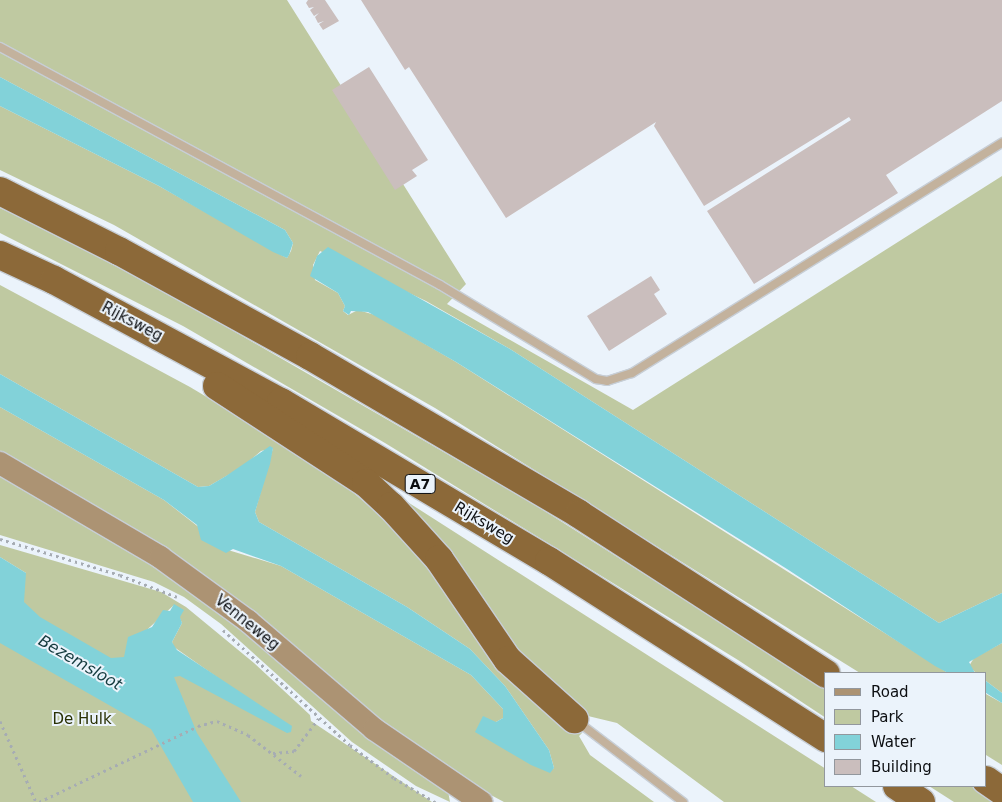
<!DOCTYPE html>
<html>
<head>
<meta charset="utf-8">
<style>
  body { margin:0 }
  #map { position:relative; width:1002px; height:802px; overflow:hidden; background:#ebf3fb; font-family:"DejaVu Sans",sans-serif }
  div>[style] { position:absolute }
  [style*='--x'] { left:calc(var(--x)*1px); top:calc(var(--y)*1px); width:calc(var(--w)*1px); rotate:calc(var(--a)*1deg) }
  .green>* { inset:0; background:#bfc9a1 }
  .water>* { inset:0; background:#82d2d9 }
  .building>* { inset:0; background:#cabebd }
  .path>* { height:3px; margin-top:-1.5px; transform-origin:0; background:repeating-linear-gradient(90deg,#a6acb3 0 2.5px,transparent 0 6.5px) }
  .roads { filter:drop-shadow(1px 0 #c7ced6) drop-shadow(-1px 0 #c7ced6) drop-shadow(0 1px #c7ced6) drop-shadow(0 -1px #c7ced6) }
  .lane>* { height:8px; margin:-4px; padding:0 4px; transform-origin:4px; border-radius:4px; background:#c3b29d }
  .secondary>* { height:22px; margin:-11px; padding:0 11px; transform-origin:11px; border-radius:11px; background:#ac9373 }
  .highway>* { height:28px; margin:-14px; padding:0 14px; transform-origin:14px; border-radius:14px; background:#8c6939 }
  span { translate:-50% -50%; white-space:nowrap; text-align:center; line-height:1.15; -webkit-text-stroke:4px #ebf3fb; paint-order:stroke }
  .shield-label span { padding:1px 4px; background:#ebf3fb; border:1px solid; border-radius:4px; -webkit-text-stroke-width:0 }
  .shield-label { font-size:14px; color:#0c0e11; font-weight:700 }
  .street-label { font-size:15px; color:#0c0e11 }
  .park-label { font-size:15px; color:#293104 }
  .water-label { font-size:16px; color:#133a3d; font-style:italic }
  .legend { position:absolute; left:824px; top:672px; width:162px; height:115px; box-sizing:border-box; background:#ebf3fb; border:1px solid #92979d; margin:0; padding:6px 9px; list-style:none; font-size:15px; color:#0c0e11 }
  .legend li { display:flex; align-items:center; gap:10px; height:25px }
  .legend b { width:25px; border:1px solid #92979d }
</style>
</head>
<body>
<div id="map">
  <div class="green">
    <div style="clip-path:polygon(0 0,287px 0,466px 284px,447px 304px,633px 410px,1002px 176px,1002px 593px,939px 623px,510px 349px,426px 301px,320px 251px,313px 265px,315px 280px,338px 293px,345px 306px,343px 311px,348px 315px,358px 310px,375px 315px,456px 362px,948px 673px,860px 673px,435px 408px,114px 225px,0 170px,0 106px,159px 186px,283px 256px,287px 258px,291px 251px,293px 243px,285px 230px,0 77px)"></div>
    <div style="clip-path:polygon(0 208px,69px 240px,159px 288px,532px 503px,826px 689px,826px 718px,738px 660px,385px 443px,183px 326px,0 233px)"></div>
    <div style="clip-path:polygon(0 285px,190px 387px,297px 451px,349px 489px,390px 524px,432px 571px,497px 666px,582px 733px,579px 736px,590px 755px,654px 802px,504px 802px,455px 776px,0 452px,0 407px,164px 500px,228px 550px,281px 566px,471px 675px,503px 709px,503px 718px,496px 722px,551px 770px,554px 768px,549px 750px,505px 686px,470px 649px,407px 607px,259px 522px,255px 512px,273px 448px,261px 451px,242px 467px,209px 486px,198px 487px,0 374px)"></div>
    <div style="clip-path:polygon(0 472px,183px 582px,448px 791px,450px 802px,416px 786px,352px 742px,221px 624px,184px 597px,154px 582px,0 535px)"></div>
    <div style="clip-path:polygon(395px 494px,826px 769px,826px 786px,851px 786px,876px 802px,724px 802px,617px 723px,588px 716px,586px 719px,514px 654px)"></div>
    <div style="clip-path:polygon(evenodd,0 545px,161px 592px,186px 607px,254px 663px,310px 715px,311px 721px,432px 802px,0 802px,0 576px,26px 573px,0 557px,0 545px,174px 605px,182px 623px,172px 642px,174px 647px,231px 687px,127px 648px,174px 605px)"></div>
    <div style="clip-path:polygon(1002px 643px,1002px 693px,986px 681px,986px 673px,976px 673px,969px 666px,974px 658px)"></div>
    <div style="clip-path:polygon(986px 694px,1002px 703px,1002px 765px,986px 755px)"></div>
    <div style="clip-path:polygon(929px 786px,972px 786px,995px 802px,954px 802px)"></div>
  </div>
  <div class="water">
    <div style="clip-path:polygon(0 77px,285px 230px,293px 243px,289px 255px,287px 258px,273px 252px,159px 186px,0 106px)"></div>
    <div style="clip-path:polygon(328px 247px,510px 349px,939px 623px,1002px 593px,1002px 643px,969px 662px,975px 673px,948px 673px,935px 666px,787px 569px,456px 362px,368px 312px,351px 311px,349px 315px,343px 311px,345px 306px,338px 293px,310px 276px,317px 256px)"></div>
    <div style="clip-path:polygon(0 374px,198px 487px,209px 486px,226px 476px,270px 446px,273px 448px,270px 464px,255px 512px,259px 522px,407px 607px,470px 649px,505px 686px,549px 750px,554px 768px,550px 773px,531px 765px,475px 732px,483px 716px,496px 722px,503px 718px,503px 709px,471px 675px,281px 566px,233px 549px,226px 553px,201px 540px,197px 525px,164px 500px,0 407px)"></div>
    <div style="clip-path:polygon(0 557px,26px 573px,24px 602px,40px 617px,111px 658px,124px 657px,128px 637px,152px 627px,163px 610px,170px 611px,174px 604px,184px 610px,180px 617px,182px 623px,172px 642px,177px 650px,292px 726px,291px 732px,287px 733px,180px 676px,174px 677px,197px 733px,241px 802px,193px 802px,151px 729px,0 643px)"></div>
    <div style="clip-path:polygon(986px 681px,1002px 693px,1002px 703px,986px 693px)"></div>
  </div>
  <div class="building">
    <div style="clip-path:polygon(308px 0,325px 0,339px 21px,323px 30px,319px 24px,324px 21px,318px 23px,315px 17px,319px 13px,314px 16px,310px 10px,314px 7px,309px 8px,306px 3px)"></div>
    <div style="clip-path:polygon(361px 0,1002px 0,1002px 101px,886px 175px,898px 193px,754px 284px,707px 211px,851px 120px,849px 117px,704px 206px,654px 126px,656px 122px,506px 218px,409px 67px,405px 70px)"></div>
    <div style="clip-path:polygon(369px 67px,428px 160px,412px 170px,417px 176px,395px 190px,332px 90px)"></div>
    <div style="clip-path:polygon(651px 276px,660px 290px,654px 294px,667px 314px,609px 351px,587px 316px)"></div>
  </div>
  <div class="path">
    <div style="--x:0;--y:539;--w:125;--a:16.7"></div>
    <div style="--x:120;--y:575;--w:61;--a:21.1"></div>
    <div style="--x:223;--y:630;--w:171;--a:42.2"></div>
    <div style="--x:350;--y:745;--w:55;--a:36.9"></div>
    <div style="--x:394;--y:778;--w:48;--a:30.3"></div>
    <div style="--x:0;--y:721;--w:89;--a:66"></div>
    <div style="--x:273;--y:753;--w:21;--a:-5"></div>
    <div style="--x:294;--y:751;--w:41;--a:-52.9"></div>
    <div style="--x:39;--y:802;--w:176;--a:-25.5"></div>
    <div style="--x:198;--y:726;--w:20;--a:-15"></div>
    <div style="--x:217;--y:721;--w:34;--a:24"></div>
    <div style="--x:248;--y:735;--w:67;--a:37.7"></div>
  </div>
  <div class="roads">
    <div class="lane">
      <div style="--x:0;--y:47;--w:500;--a:28.41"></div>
      <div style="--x:440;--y:285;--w:182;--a:31.1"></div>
      <div style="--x:596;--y:379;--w:11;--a:10"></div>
      <div style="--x:607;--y:381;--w:26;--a:-18"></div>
      <div style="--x:632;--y:373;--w:436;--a:-31.9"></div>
      <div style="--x:578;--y:722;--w:132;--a:37.3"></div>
    </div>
    <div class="secondary">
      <div style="--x:0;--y:463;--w:186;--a:30.4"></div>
      <div style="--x:160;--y:557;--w:109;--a:36"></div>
      <div style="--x:248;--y:621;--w:166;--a:40.6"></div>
      <div style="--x:374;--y:729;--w:130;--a:34.3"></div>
    </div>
    <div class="highway">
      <div style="--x:0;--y:191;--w:133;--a:26.8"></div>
      <div style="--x:119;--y:251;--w:218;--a:28.8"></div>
      <div style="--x:310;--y:356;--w:312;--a:30.4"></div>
      <div style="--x:579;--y:514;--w:294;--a:32.9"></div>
      <div style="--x:0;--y:255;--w:60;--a:24.8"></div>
      <div style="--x:54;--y:280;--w:258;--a:28.3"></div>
      <div style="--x:281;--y:402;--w:312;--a:30.7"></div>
      <div style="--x:549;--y:561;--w:329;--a:32.6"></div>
      <div style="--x:217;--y:386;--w:178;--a:33.1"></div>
      <div style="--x:366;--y:483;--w:34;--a:43"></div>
      <div style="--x:391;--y:506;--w:72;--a:47.8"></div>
      <div style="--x:439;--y:559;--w:122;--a:55.7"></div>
      <div style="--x:508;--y:660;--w:89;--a:41.8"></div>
      <div style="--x:986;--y:780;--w:19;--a:35"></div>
      <div style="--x:897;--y:786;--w:29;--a:34"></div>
    </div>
  </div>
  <div class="shield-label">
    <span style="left:420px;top:484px">A7</span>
  </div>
  <div class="street-label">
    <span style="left:132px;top:322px;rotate:28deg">Rijksweg</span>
    <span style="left:484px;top:523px;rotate:31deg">Rijksweg</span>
    <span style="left:247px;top:623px;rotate:39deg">Venneweg</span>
  </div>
  <div class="park-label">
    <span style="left:82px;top:720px">De Hulk</span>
  </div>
  <div class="water-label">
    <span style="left:80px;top:663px;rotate:30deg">Bezemsloot</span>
  </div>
  <ul class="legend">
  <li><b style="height:6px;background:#ac9373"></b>Road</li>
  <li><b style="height:14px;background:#bfc9a1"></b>Park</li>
  <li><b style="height:14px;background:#82d2d9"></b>Water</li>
  <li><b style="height:14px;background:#cabebd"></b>Building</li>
  </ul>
</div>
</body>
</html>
